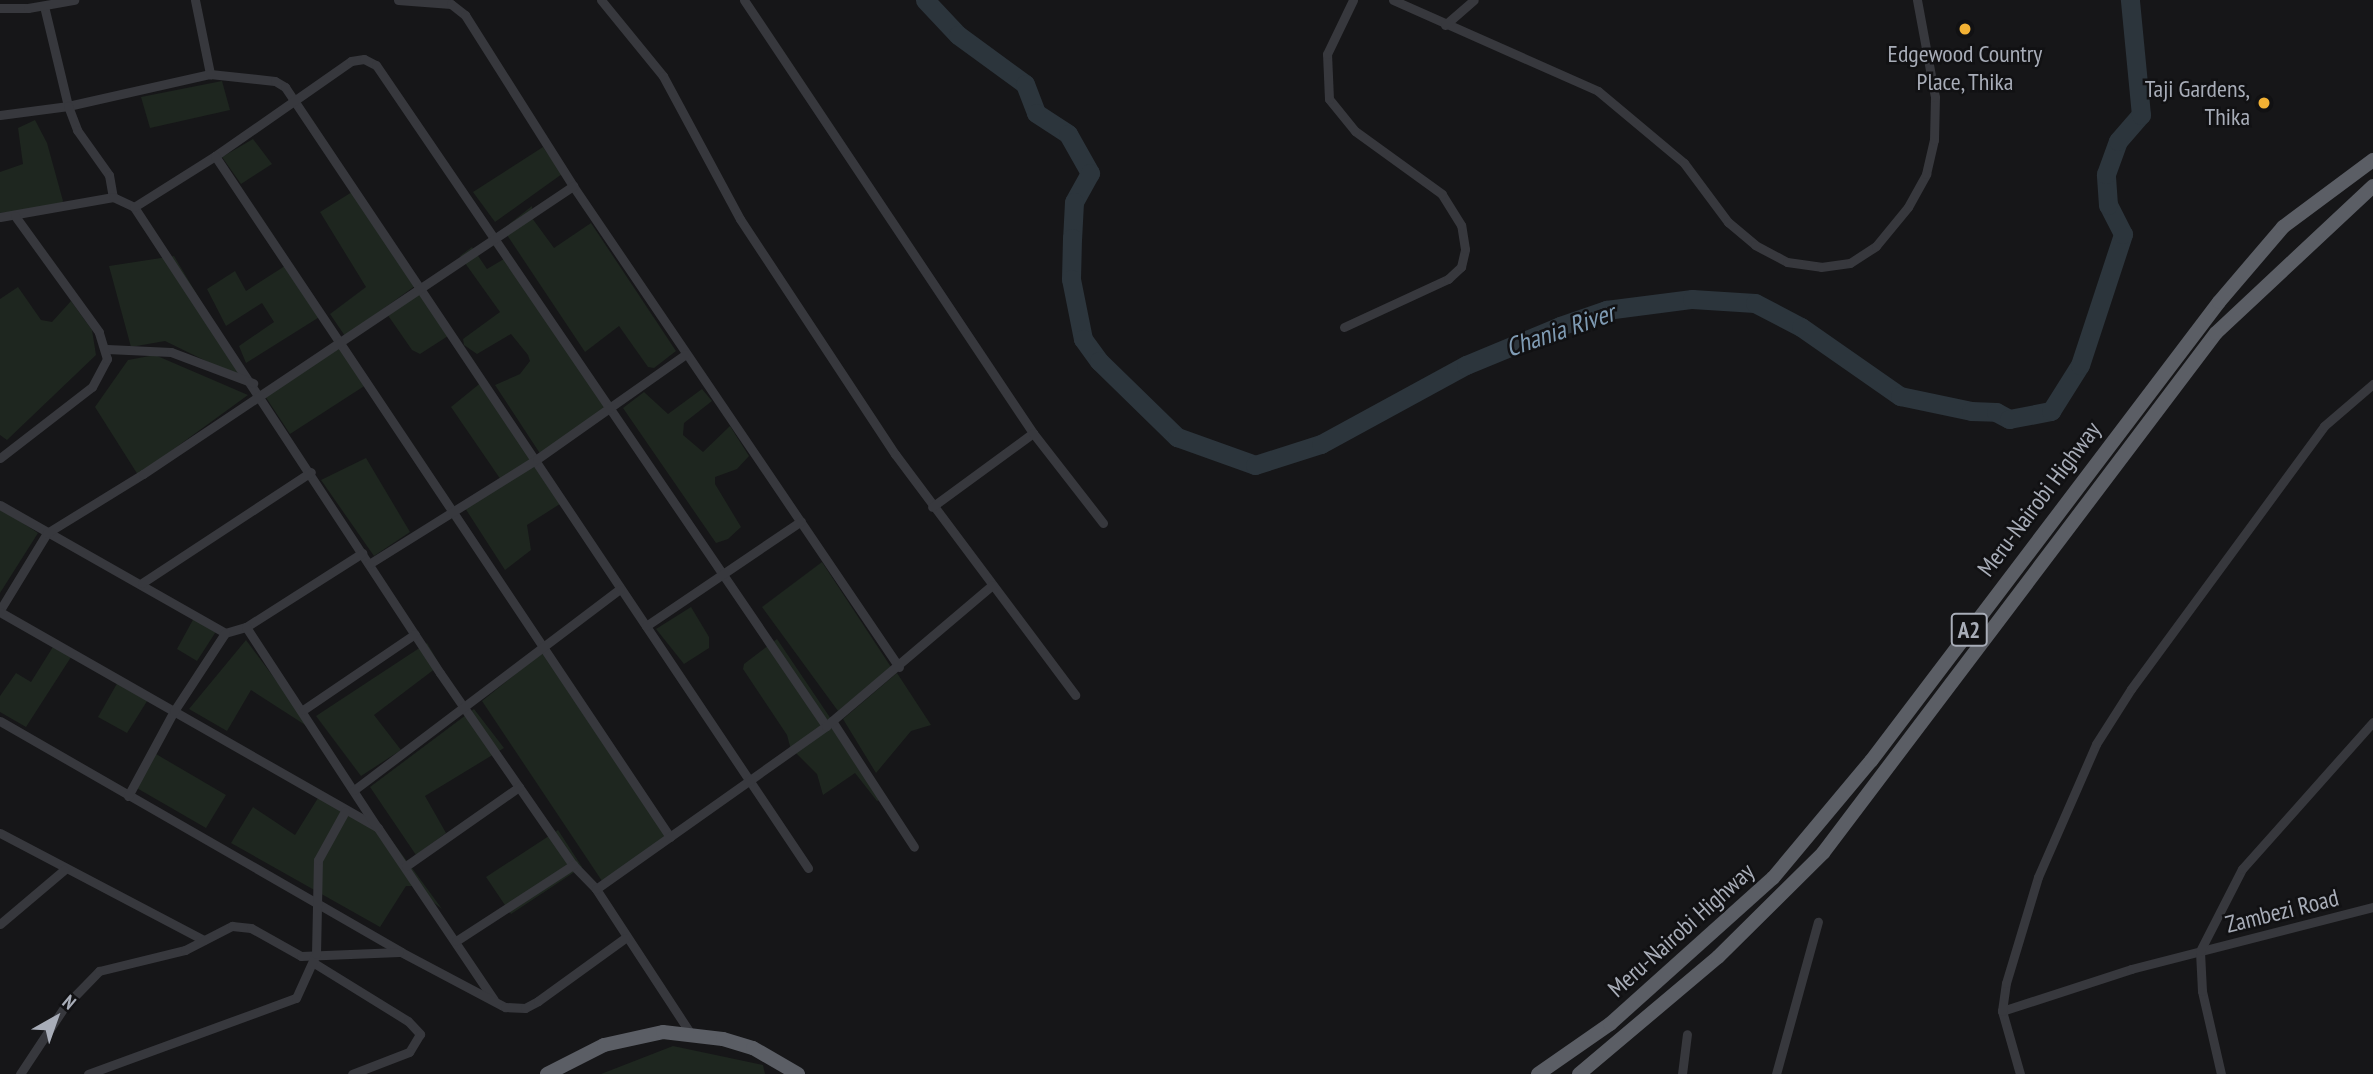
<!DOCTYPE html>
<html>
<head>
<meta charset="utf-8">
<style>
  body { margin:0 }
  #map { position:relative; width:2373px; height:1074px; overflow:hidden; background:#161618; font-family:"PT Sans Narrow",sans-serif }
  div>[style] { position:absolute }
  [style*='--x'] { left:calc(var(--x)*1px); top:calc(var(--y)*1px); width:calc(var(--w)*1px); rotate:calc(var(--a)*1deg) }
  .green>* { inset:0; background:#1e261f }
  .river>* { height:19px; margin:-9.5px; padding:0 9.5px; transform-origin:9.5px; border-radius:9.5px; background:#2c353c }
  .minor>* { height:9px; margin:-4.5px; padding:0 4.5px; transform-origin:4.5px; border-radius:4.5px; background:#37383d }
  .trunk>* { height:14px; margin:-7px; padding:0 7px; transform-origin:7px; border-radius:7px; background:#5b5e65 }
  .dots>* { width:19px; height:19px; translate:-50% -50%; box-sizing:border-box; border:4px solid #111113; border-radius:50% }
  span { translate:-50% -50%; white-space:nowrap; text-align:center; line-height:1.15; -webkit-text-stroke:5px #111113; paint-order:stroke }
  .shield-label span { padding:2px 5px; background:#111113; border:2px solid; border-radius:5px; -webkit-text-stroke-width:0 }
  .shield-label { font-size:23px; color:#a8adb8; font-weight:700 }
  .poi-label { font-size:24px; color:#a8adb8 }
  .right { translate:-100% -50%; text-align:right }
  .street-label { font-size:24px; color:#a8adb8 }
  .water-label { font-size:26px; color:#7f9bb3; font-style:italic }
  .north { position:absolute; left:21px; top:983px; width:70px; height:70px; -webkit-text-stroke:5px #111113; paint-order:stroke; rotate:40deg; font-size:19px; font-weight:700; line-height:28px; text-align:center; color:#a8adb8 }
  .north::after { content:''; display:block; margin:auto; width:24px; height:32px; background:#a8adb8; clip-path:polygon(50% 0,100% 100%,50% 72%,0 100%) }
</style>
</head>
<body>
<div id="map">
  <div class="green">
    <div style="clip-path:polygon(222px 81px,230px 110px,150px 128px,141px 97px)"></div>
    <div style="clip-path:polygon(35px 120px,47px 143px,63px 201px,59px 208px,0 213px,0 172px,23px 164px,18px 128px)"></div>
    <div style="clip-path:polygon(253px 139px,272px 164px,241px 184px,222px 157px)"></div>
    <div style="clip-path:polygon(543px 147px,562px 174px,495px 222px,473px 192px)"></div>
    <div style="clip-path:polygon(352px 192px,415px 286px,345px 336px,330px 314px,366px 287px,320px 212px)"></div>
    <div style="clip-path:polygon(532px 206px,532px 218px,554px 248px,591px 223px,676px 351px,654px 368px,648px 367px,619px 326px,585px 352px,503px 229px)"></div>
    <div style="clip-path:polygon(472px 247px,487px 269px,509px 256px,613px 406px,541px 455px,495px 385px,520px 374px,530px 361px,528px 355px,511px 334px,477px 354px,464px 345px,463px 339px,500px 312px,460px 256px)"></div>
    <div style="clip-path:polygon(174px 256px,249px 382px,165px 341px,131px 347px,109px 266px)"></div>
    <div style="clip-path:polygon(288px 264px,321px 316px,246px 363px,239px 346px,274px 322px,262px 303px,226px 326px,207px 289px,235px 271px,246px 291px)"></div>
    <div style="clip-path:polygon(18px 287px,41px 320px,52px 322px,71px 301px,92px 330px,96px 355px,7px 440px,0 435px,0 299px)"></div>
    <div style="clip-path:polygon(418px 289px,448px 336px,420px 354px,412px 350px,385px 311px)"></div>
    <div style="clip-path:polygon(343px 344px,369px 383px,290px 434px,265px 396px)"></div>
    <div style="clip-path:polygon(155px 355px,248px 395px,138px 475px,95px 407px,128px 360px)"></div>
    <div style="clip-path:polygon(483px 381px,536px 458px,501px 480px,451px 407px)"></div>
    <div style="clip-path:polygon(702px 389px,712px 401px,684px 423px,683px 435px,703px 452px,730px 426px,749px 456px,737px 469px,715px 477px,715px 484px,741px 527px,728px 539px,716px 543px,623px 408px,644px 392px,668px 414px)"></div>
    <div style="clip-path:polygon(366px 458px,410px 532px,374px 556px,321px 480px)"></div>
    <div style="clip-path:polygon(539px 463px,563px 502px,527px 525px,531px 550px,505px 570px,465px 508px)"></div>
    <div style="clip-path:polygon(0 508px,38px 533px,0 593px)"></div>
    <div style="clip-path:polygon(822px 562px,891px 667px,838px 711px,762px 607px)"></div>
    <div style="clip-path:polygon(691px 607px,709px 637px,709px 648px,684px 664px,656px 629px)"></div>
    <div style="clip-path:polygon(195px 616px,217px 630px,197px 661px,177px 649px)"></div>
    <div style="clip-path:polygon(777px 639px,831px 719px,791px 750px,787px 735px,743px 669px,744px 664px)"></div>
    <div style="clip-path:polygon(246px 640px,313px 730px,251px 690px,227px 731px,189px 709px)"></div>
    <div style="clip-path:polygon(56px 642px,73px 654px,26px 727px,0 712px,0 696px,16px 673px,31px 682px)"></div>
    <div style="clip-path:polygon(427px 643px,440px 665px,374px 715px,401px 750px,361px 776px,316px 716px)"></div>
    <div style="clip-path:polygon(548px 648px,670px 840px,606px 887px,482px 701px)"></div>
    <div style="clip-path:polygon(897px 673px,931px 725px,911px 731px,876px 773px,843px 719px)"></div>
    <div style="clip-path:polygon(119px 680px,149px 698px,127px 733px,98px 717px)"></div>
    <div style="clip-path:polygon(474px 709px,504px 748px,425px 796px,446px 833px,416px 855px,370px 787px)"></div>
    <div style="clip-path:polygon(835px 724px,886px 798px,877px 801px,855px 773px,823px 795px,817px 774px,796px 753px)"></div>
    <div style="clip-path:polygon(156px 754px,226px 795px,206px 828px,135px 787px)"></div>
    <div style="clip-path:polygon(318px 798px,390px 838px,442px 909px,413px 886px,406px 886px,380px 927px,231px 843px,253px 807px,295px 835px)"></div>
    <div style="clip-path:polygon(558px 830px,582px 867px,511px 914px,486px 877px)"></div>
    <div style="clip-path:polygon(673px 1046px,763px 1065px,765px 1074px,601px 1074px)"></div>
  </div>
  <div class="river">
    <div style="--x:925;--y:0;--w:48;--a:46.7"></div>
    <div style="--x:958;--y:35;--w:83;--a:36.2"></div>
    <div style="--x:1025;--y:84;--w:31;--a:69"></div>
    <div style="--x:1036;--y:113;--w:38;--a:33"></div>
    <div style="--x:1068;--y:134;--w:45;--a:60.6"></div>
    <div style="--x:1090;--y:173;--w:33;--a:119"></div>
    <div style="--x:1074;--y:202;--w:36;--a:93"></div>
    <div style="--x:1072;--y:238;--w:41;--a:91.4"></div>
    <div style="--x:1071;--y:279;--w:61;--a:78.7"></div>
    <div style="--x:1083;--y:339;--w:27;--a:54"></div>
    <div style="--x:1099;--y:361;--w:109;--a:44.3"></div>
    <div style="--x:1177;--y:437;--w:83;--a:19.7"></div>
    <div style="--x:1255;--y:465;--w:69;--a:-17.7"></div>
    <div style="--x:1321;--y:444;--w:165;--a:-28.6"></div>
    <div style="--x:1466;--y:365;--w:102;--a:-22.5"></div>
    <div style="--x:1560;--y:326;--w:49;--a:-19.2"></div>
    <div style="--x:1606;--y:310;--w:87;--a:-7.3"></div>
    <div style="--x:1692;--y:299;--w:63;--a:3.6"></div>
    <div style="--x:1755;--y:303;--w:52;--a:27.6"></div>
    <div style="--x:1801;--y:327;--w:121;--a:34.9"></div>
    <div style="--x:1900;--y:396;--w:73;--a:11.9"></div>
    <div style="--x:1971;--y:411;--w:25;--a:2"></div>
    <div style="--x:1996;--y:412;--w:15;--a:28"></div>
    <div style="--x:2009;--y:419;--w:43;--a:-10.8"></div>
    <div style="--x:2051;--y:411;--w:54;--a:-57.8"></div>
    <div style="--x:2080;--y:365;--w:138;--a:-71.8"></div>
    <div style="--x:2123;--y:234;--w:33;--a:-117"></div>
    <div style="--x:2108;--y:205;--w:31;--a:-94"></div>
    <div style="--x:2106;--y:174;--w:35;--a:-70"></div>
    <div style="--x:2118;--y:141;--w:35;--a:-49"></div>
    <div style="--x:2141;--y:115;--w:116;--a:-95.5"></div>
  </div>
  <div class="minor">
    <div style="--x:195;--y:0;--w:76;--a:78.5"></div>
    <div style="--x:398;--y:0;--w:53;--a:4.3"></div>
    <div style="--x:451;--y:4;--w:18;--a:38"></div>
    <div style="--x:465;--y:15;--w:202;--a:57.7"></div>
    <div style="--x:573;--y:186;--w:581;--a:55.87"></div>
    <div style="--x:601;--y:0;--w:98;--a:50.8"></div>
    <div style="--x:663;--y:76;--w:162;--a:61.7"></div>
    <div style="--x:740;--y:219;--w:282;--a:56.6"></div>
    <div style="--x:895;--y:454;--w:301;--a:53.2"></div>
    <div style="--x:744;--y:0;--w:521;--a:56.28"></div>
    <div style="--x:1033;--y:433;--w:125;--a:143.8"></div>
    <div style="--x:1393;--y:0;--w:224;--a:23.9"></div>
    <div style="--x:1598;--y:91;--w:112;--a:39.9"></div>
    <div style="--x:1684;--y:163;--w:74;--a:53.3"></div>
    <div style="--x:1728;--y:222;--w:35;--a:40"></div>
    <div style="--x:1755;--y:245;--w:36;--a:28"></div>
    <div style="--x:1787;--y:262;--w:34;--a:8"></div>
    <div style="--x:1821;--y:267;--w:29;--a:-8"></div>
    <div style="--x:1850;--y:263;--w:31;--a:-33"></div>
    <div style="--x:1876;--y:246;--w:50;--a:-50.6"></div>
    <div style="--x:1908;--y:207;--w:38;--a:-61"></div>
    <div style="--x:1926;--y:174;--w:35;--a:-77"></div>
    <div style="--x:1934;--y:140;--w:43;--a:-88.7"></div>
    <div style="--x:1935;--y:97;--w:99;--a:-100.5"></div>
    <div style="--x:44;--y:6;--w:103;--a:76.5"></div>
    <div style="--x:68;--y:106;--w:146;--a:-12.7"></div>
    <div style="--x:210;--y:74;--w:65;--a:6.1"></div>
    <div style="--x:275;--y:81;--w:12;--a:31"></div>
    <div style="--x:285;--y:87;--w:940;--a:56.19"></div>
    <div style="--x:0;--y:8;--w:28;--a:0"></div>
    <div style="--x:28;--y:8;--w:47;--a:-9.9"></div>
    <div style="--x:1445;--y:25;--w:38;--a:-41"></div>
    <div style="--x:0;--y:115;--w:69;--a:-7.5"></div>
    <div style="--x:68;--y:106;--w:26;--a:69"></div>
    <div style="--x:77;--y:130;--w:55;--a:54.6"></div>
    <div style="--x:109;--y:175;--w:22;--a:80"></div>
    <div style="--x:215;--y:156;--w:166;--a:-34.9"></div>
    <div style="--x:351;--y:61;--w:13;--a:-9"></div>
    <div style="--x:364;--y:59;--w:13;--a:27"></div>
    <div style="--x:376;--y:65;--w:800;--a:55.75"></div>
    <div style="--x:134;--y:207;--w:557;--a:56.71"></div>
    <div style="--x:440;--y:673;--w:234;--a:55.3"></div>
    <div style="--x:573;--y:865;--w:33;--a:46"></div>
    <div style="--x:596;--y:889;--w:173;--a:56.8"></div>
    <div style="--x:0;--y:217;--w:115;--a:-10"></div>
    <div style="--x:113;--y:197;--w:23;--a:25"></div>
    <div style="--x:134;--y:207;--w:96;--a:-32.2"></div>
    <div style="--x:215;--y:156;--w:819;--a:56.25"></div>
    <div style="--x:1344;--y:327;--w:115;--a:-24.8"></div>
    <div style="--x:1448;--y:279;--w:18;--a:-43"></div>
    <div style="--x:1461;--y:267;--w:18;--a:-77"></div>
    <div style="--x:1465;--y:249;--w:24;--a:-99"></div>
    <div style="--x:1461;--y:225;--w:36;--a:-122"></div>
    <div style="--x:1442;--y:194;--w:107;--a:-144.1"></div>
    <div style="--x:1355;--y:131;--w:41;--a:-129.1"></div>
    <div style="--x:1329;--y:99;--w:45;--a:-92.5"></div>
    <div style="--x:1327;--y:54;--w:60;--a:-64.3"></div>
    <div style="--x:107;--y:349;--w:64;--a:2.7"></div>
    <div style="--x:171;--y:352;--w:88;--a:20.7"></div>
    <div style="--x:1033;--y:433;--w:114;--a:52.1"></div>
    <div style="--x:0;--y:458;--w:116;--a:-37.7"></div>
    <div style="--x:92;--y:387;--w:32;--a:-62"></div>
    <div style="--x:107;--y:359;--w:28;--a:-107"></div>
    <div style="--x:99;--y:332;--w:143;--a:-125.9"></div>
    <div style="--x:0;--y:505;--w:259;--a:29.6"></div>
    <div style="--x:225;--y:633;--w:22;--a:-16"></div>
    <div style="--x:246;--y:627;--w:138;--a:-32.5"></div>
    <div style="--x:369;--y:564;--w:198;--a:-32"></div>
    <div style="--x:537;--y:459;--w:182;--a:-35.2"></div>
    <div style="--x:142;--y:583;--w:202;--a:-33.3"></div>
    <div style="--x:0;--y:610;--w:90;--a:-58.6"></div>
    <div style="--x:47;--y:533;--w:113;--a:-31.6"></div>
    <div style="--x:143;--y:474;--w:518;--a:-33.81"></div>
    <div style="--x:0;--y:612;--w:435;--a:29.7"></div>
    <div style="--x:378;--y:828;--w:207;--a:56"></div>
    <div style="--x:646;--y:626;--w:187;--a:-34.1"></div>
    <div style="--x:246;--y:627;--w:239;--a:56.8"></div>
    <div style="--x:303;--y:710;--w:135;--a:-34.2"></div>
    <div style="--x:0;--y:721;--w:463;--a:29.9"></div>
    <div style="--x:401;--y:952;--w:118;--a:27.9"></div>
    <div style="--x:505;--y:1007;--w:20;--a:3"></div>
    <div style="--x:525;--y:1008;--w:15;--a:-28"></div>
    <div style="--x:538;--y:1001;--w:107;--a:-35.9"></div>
    <div style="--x:832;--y:721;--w:150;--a:56.9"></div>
    <div style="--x:354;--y:790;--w:333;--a:-37.1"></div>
    <div style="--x:128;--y:796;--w:97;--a:-61.6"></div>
    <div style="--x:174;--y:711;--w:93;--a:-56.8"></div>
    <div style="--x:0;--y:833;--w:230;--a:27.7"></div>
    <div style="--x:406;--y:866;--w:138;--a:-35"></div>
    <div style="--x:596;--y:889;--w:282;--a:-35.3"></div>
    <div style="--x:826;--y:726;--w:218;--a:-40.3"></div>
    <div style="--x:0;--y:924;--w:84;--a:-40.2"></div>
    <div style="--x:456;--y:941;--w:140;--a:-33"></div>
    <div style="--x:314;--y:963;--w:110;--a:31.7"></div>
    <div style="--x:408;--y:1021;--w:18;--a:47"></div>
    <div style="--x:420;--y:1034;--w:21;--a:121"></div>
    <div style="--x:409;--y:1052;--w:61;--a:158.9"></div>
    <div style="--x:2002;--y:1011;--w:136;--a:-18"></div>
    <div style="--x:2131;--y:969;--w:250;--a:-14.4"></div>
    <div style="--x:20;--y:1074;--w:82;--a:-56.5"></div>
    <div style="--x:65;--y:1006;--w:49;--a:-45.8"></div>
    <div style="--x:99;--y:971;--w:89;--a:-13.7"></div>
    <div style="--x:185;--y:950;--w:53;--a:-27.1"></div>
    <div style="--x:232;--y:926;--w:19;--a:6"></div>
    <div style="--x:251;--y:928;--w:57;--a:29.2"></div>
    <div style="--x:301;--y:956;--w:98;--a:-2.3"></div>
    <div style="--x:88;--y:1074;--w:221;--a:-20.1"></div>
    <div style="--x:296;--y:998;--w:48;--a:-65.6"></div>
    <div style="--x:316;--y:954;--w:94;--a:-88.8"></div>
    <div style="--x:318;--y:860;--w:56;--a:-61.1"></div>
    <div style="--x:1682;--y:1074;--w:40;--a:-82.9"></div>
    <div style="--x:1776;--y:1074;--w:158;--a:-74.6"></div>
    <div style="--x:2020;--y:1074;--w:66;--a:-105.9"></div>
    <div style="--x:2002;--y:1011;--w:28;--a:-82"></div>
    <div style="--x:2006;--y:983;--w:111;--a:-73.2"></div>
    <div style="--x:2038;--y:877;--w:145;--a:-66.4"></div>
    <div style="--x:2096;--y:744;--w:65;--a:-57.5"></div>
    <div style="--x:2131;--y:689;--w:326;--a:-53.7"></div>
    <div style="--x:2324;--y:426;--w:65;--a:-40.6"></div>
    <div style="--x:2221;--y:1074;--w:85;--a:-102.9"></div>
    <div style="--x:2202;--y:991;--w:40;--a:-92.9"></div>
    <div style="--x:2200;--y:951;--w:92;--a:-62.9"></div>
    <div style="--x:2242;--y:869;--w:197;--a:-48.3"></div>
  </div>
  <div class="trunk">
    <div style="--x:547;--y:1074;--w:64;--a:-27"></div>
    <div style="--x:604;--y:1045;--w:60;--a:-12.4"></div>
    <div style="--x:663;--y:1032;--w:60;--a:6.7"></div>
    <div style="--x:723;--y:1039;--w:31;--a:17"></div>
    <div style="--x:753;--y:1048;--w:52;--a:30"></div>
    <div style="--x:1538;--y:1074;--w:88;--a:-34.8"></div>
    <div style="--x:1610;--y:1024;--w:219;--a:-41.9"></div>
    <div style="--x:1773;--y:878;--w:153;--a:-50.1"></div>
    <div style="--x:1871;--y:761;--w:576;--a:-52.83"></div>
    <div style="--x:2219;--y:302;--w:99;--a:-49.5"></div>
    <div style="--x:2283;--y:227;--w:112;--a:-36.7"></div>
    <div style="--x:1579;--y:1074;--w:182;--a:-40.1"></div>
    <div style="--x:1718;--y:957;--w:148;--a:-44.7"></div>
    <div style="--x:1823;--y:853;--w:652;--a:-52.92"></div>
    <div style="--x:2216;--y:333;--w:215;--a:-43.1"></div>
  </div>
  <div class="dots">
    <div style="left:1965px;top:29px;background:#f2b134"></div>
    <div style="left:2264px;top:103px;background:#f2b134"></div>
  </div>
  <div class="shield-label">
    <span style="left:1969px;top:630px">A2</span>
  </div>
  <div class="poi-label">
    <span style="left:1965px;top:68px">Edgewood Country<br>Place, Thika</span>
    <span class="right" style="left:2250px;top:103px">Taji Gardens,<br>Thika</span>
  </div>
  <div class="street-label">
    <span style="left:2039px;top:499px;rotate:-53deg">Meru-Nairobi Highway</span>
    <span style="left:2282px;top:911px;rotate:-14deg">Zambezi Road</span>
    <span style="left:1681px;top:930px;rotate:-42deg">Meru-Nairobi Highway</span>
  </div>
  <div class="water-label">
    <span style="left:1560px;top:330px;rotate:-19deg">Chania River</span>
  </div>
  <div class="north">N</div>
</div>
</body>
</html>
